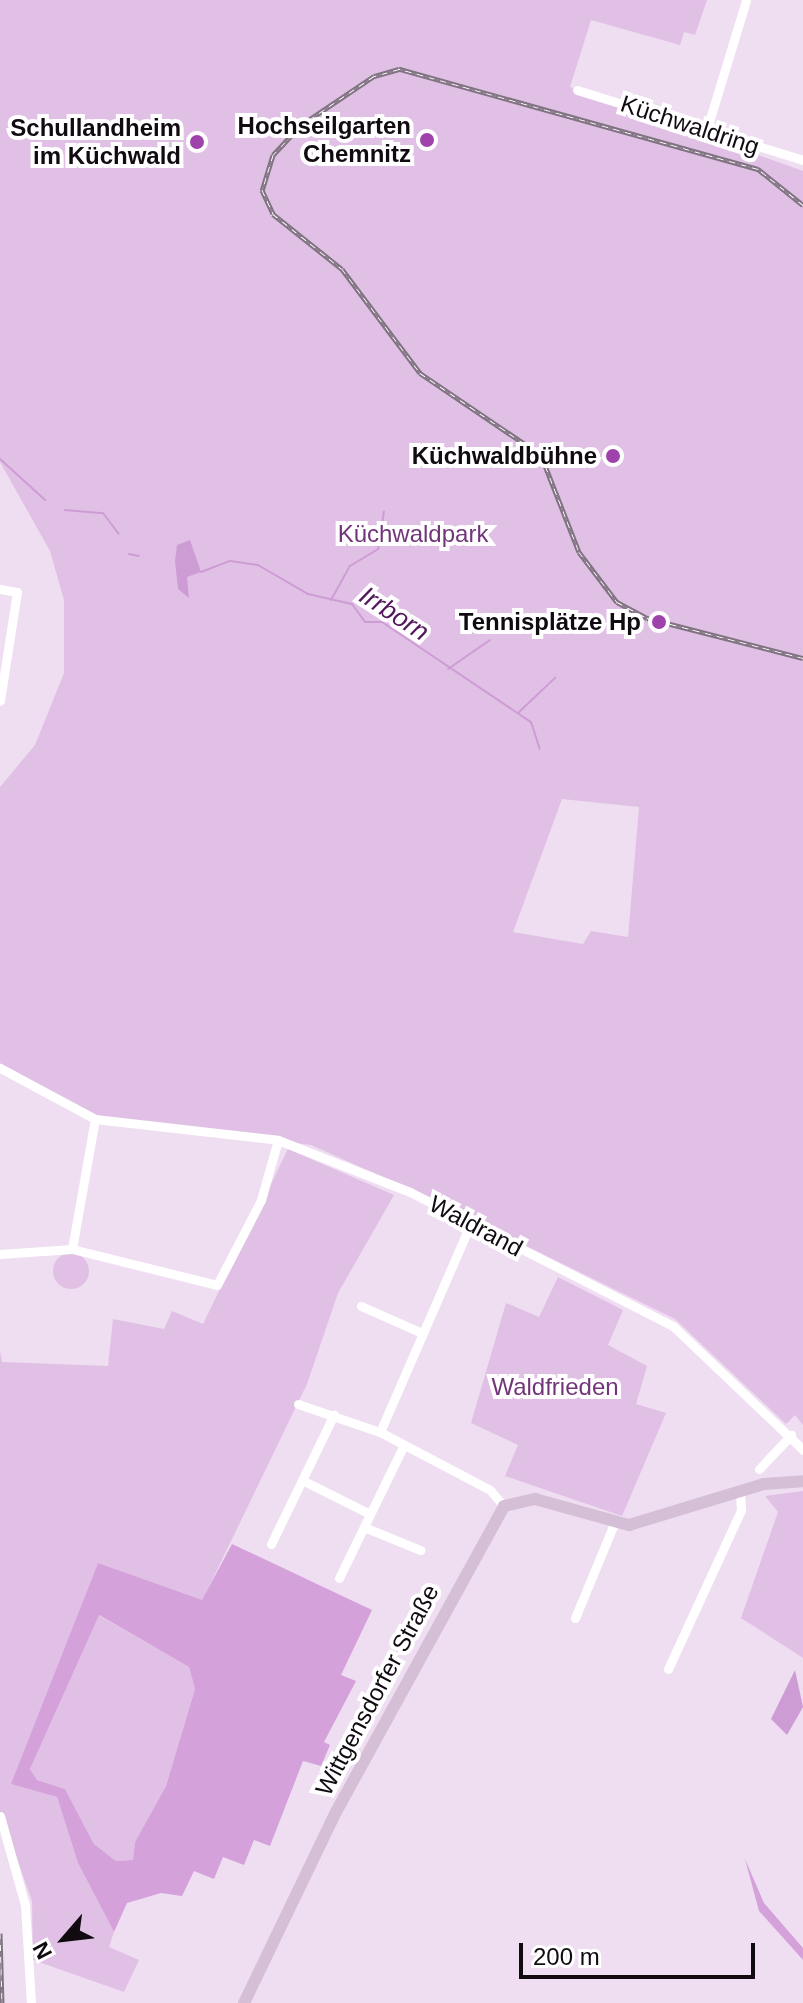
<!DOCTYPE html>
<html>
<head>
<meta charset="utf-8">
<style>
  body { margin:0 }
  #map { position:relative; width:803px; height:2003px; overflow:hidden; background:#efdef1; font-family:Arial,sans-serif }
  div>[style] { position:absolute }
  [style*='--x'] { left:calc(var(--x)*1px); top:calc(var(--y)*1px); width:calc(var(--w)*1px); rotate:calc(var(--a)*1deg) }
  .green>* { inset:0; background:#e1c0e5 }
  .round { border-radius:50% }
  .forest>* { inset:0; background:#d4a1da }
  .water>* { inset:0; background:#ce9cd5 }
  .stream>* { height:2px; margin:-1px; padding:0 1px; transform-origin:1px; border-radius:1px; background:#ce9cd5 }
  .street>* { height:9px; margin:-4.5px; padding:0 4.5px; transform-origin:4.5px; border-radius:4.5px; background:#fff }
  .secondary>* { height:12px; margin:-6px; padding:0 6px; transform-origin:6px; border-radius:6px; background:#d5bfd7 }
  .rail>* { height:5px; margin-top:-2.5px; transform-origin:0; background:repeating-linear-gradient(90deg,#fff 0 6px,#7f7380 0 12px); box-sizing:border-box; border-block:2px solid #7f7380 }
  .dots>* { width:22px; height:22px; translate:-50% -50%; box-sizing:border-box; border:4px solid #fff; border-radius:50% }
  span { translate:-50% -50%; white-space:nowrap; text-align:center; line-height:1.15; -webkit-text-stroke:8px #fff; paint-order:stroke }
  .street-label { font-size:24px; color:#110b11 }
  .poi-label { font-size:24px; color:#110b11; font-weight:700 }
  .right { translate:-100% -50%; text-align:right }
  .park-label { font-size:24px; color:#72357a }
  .water-label { font-size:26px; color:#53175c; font-style:italic }
  .north { position:absolute; left:24px; top:1899px; width:80px; height:80px; -webkit-text-stroke:6px #fff; paint-order:stroke; rotate:242deg; font-size:22px; font-weight:700; line-height:32px; text-align:center; color:#110b11 }
  .north::after { content:''; display:block; margin:auto; width:28px; height:36px; background:#110b11; clip-path:polygon(50% 0,100% 100%,50% 72%,0 100%) }
  .scale { position:absolute; left:519px; top:1943px; width:236px; height:36px; box-sizing:border-box; border:4px solid #110b11; border-top:0; padding-left:10px; font-size:24px; line-height:28px; white-space:nowrap; color:#110b11; -webkit-text-stroke:6px #fff; paint-order:stroke }
</style>
</head>
<body>
<div id="map">
  <div class="green">
    <div style="clip-path:polygon(evenodd,0 0,707px 0,695px 35px,684px 32px,680px 45px,591px 20px,570px 87px,803px 171px,803px 1425px,795px 1415px,786px 1424px,675px 1319px,412px 1190px,311px 1145px,97px 1118px,0 1063px,0 787px,35px 745px,64px 673px,64px 600px,50px 551px,0 462px,0 0,562px 799px,639px 807px,628px 937px,591px 931px,583px 944px,513px 932px,562px 799px)"></div>
    <div style="clip-path:polygon(288px 1149px,394px 1195px,338px 1293px,307px 1384px,202px 1601px,98px 1563px,12px 1784px,57px 1797px,78px 1863px,114px 1932px,109px 1947px,139px 1960px,124px 1992px,33px 1960px,32px 1901px,0 1812px,0 1351px,2px 1362px,108px 1366px,113px 1319px,164px 1329px,172px 1311px,203px 1324px)"></div>
    <div class="round" style="left:53px;top:1253px;width:36px;height:36px"></div>
    <div style="clip-path:polygon(558px 1277px,623px 1310px,608px 1345px,647px 1366px,636px 1404px,666px 1413px,622px 1516px,505px 1476px,518px 1445px,471px 1423px,506px 1303px,539px 1317px)"></div>
    <div style="clip-path:polygon(803px 1491px,803px 1658px,741px 1618px,778px 1512px,765px 1496px)"></div>
    <div style="clip-path:polygon(98px 1615px,189px 1667px,195px 1689px,166px 1786px,135px 1842px,133px 1860px,116px 1861px,94px 1844px,65px 1789px,37px 1780px,30px 1769px)"></div>
  </div>
  <div class="forest">
    <div style="clip-path:polygon(evenodd,232px 1544px,372px 1610px,341px 1675px,356px 1681px,324px 1742px,330px 1745px,321px 1766px,303px 1761px,270px 1846px,254px 1840px,244px 1865px,223px 1857px,214px 1879px,194px 1871px,182px 1896px,161px 1893px,127px 1903px,114px 1932px,78px 1863px,57px 1797px,11px 1784px,98px 1563px,202px 1600px,232px 1544px,99px 1615px,189px 1667px,195px 1689px,166px 1786px,135px 1842px,133px 1860px,116px 1861px,94px 1844px,65px 1789px,37px 1780px,30px 1769px,99px 1615px)"></div>
    <div style="clip-path:polygon(745px 1859px,764px 1903px,803px 1948px,803px 1960px,759px 1911px)"></div>
  </div>
  <div class="water">
    <div style="clip-path:polygon(190px 540px,201px 572px,187px 577px,189px 598px,178px 589px,175px 561px,177px 545px)"></div>
    <div style="clip-path:polygon(795px 1670px,803px 1707px,787px 1735px,771px 1719px)"></div>
  </div>
  <div class="stream">
    <div style="--x:0;--y:459;--w:61;--a:42.3"></div>
    <div style="--x:65;--y:510;--w:38;--a:5"></div>
    <div style="--x:103;--y:513;--w:26;--a:53"></div>
    <div style="--x:129;--y:554;--w:10;--a:11"></div>
    <div style="--x:201;--y:572;--w:31;--a:-21"></div>
    <div style="--x:230;--y:561;--w:28;--a:8"></div>
    <div style="--x:258;--y:565;--w:58;--a:30.1"></div>
    <div style="--x:308;--y:594;--w:45;--a:12.8"></div>
    <div style="--x:352;--y:604;--w:22;--a:54"></div>
    <div style="--x:365;--y:622;--w:17;--a:0"></div>
    <div style="--x:382;--y:622;--w:179;--a:33.9"></div>
    <div style="--x:531;--y:722;--w:28;--a:72"></div>
    <div style="--x:331;--y:600;--w:39;--a:-61"></div>
    <div style="--x:350;--y:566;--w:33;--a:-31"></div>
    <div style="--x:378;--y:549;--w:38;--a:-81"></div>
    <div style="--x:448;--y:669;--w:51;--a:-34.6"></div>
    <div style="--x:519;--y:712;--w:50;--a:-43.4"></div>
  </div>
  <div class="street">
    <div style="--x:577;--y:90;--w:237;--a:17.2"></div>
    <div style="--x:706;--y:132;--w:138;--a:-73.1"></div>
    <div style="--x:0;--y:589;--w:17;--a:10"></div>
    <div style="--x:17;--y:592;--w:110;--a:98.9"></div>
    <div style="--x:0;--y:1068;--w:108;--a:28.2"></div>
    <div style="--x:95;--y:1119;--w:184;--a:6.5"></div>
    <div style="--x:278;--y:1140;--w:142;--a:21.5"></div>
    <div style="--x:410;--y:1192;--w:295;--a:27"></div>
    <div style="--x:673;--y:1326;--w:180;--a:43.6"></div>
    <div style="--x:72;--y:1249;--w:132;--a:-80"></div>
    <div style="--x:0;--y:1254;--w:72;--a:-4"></div>
    <div style="--x:72;--y:1249;--w:149;--a:13.9"></div>
    <div style="--x:217;--y:1285;--w:96;--a:-62.6"></div>
    <div style="--x:261;--y:1200;--w:62;--a:-74.2"></div>
    <div style="--x:361;--y:1306;--w:67;--a:23.9"></div>
    <div style="--x:298;--y:1404;--w:87;--a:18.9"></div>
    <div style="--x:380;--y:1432;--w:124;--a:27.8"></div>
    <div style="--x:490;--y:1490;--w:21;--a:49"></div>
    <div style="--x:380;--y:1432;--w:228;--a:-66.5"></div>
    <div style="--x:759;--y:1469;--w:47;--a:-46.7"></div>
    <div style="--x:302;--y:1480;--w:76;--a:26.6"></div>
    <div style="--x:364;--y:1527;--w:61;--a:22.3"></div>
    <div style="--x:271;--y:1544;--w:144;--a:-64.1"></div>
    <div style="--x:339;--y:1578;--w:148;--a:-64"></div>
    <div style="--x:575;--y:1618;--w:102;--a:-67.5"></div>
    <div style="--x:668;--y:1669;--w:175;--a:-65.3"></div>
    <div style="--x:741;--y:1510;--w:19;--a:-93"></div>
    <div style="--x:0;--y:1816;--w:92;--a:74.3"></div>
    <div style="--x:25;--y:1905;--w:98;--a:86.5"></div>
  </div>
  <div class="secondary">
    <div style="--x:244;--y:2003;--w:212;--a:-64.3"></div>
    <div style="--x:336;--y:1812;--w:349;--a:-61.2"></div>
    <div style="--x:504;--y:1506;--w:32;--a:-13"></div>
    <div style="--x:535;--y:1499;--w:98;--a:15.5"></div>
    <div style="--x:629;--y:1525;--w:141;--a:-16.9"></div>
    <div style="--x:764;--y:1484;--w:39;--a:-4"></div>
  </div>
  <div class="rail">
    <div style="--x:803;--y:205;--w:58;--a:-141.3"></div>
    <div style="--x:758;--y:169;--w:373;--a:-164.4"></div>
    <div style="--x:399;--y:69;--w:26;--a:164"></div>
    <div style="--x:374;--y:76;--w:88;--a:146.1"></div>
    <div style="--x:301;--y:125;--w:41;--a:133"></div>
    <div style="--x:273;--y:155;--w:37;--a:107"></div>
    <div style="--x:262;--y:190;--w:26;--a:65"></div>
    <div style="--x:273;--y:214;--w:88;--a:38.6"></div>
    <div style="--x:342;--y:269;--w:130;--a:53.1"></div>
    <div style="--x:420;--y:373;--w:146;--a:34.1"></div>
    <div style="--x:541;--y:455;--w:104;--a:68.6"></div>
    <div style="--x:579;--y:552;--w:63;--a:52.8"></div>
    <div style="--x:617;--y:602;--w:34;--a:28"></div>
    <div style="--x:647;--y:618;--w:161;--a:14.4"></div>
    <div style="--x:0;--y:1933;--w:70;--a:88.4"></div>
  </div>
  <div class="dots">
    <div style="left:427px;top:140px;background:#9f42ac"></div>
    <div style="left:197px;top:142px;background:#9f42ac"></div>
    <div style="left:613px;top:456px;background:#9f42ac"></div>
    <div style="left:659px;top:622px;background:#9f42ac"></div>
  </div>
  <div class="street-label">
    <span style="left:690px;top:125px;rotate:18deg">Küchwaldring</span>
    <span style="left:476px;top:1226px;rotate:28deg">Waldrand</span>
    <span style="left:377px;top:1690px;rotate:-62deg">Wittgensdorfer Straße</span>
  </div>
  <div class="poi-label">
    <span class="right" style="left:411px;top:140px">Hochseilgarten<br>Chemnitz</span>
    <span class="right" style="left:181px;top:142px">Schullandheim<br>im Küchwald</span>
    <span class="right" style="left:597px;top:456px">Küchwaldbühne</span>
    <span class="right" style="left:641px;top:622px">Tennisplätze Hp</span>
  </div>
  <div class="park-label">
    <span style="left:413px;top:534px">Küchwaldpark</span>
    <span style="left:555px;top:1387px">Waldfrieden</span>
  </div>
  <div class="water-label">
    <span style="left:394px;top:614px;rotate:33deg">Irrborn</span>
  </div>
  <div class="north">N</div>
  <div class="scale">200 m</div>
</div>
</body>
</html>
